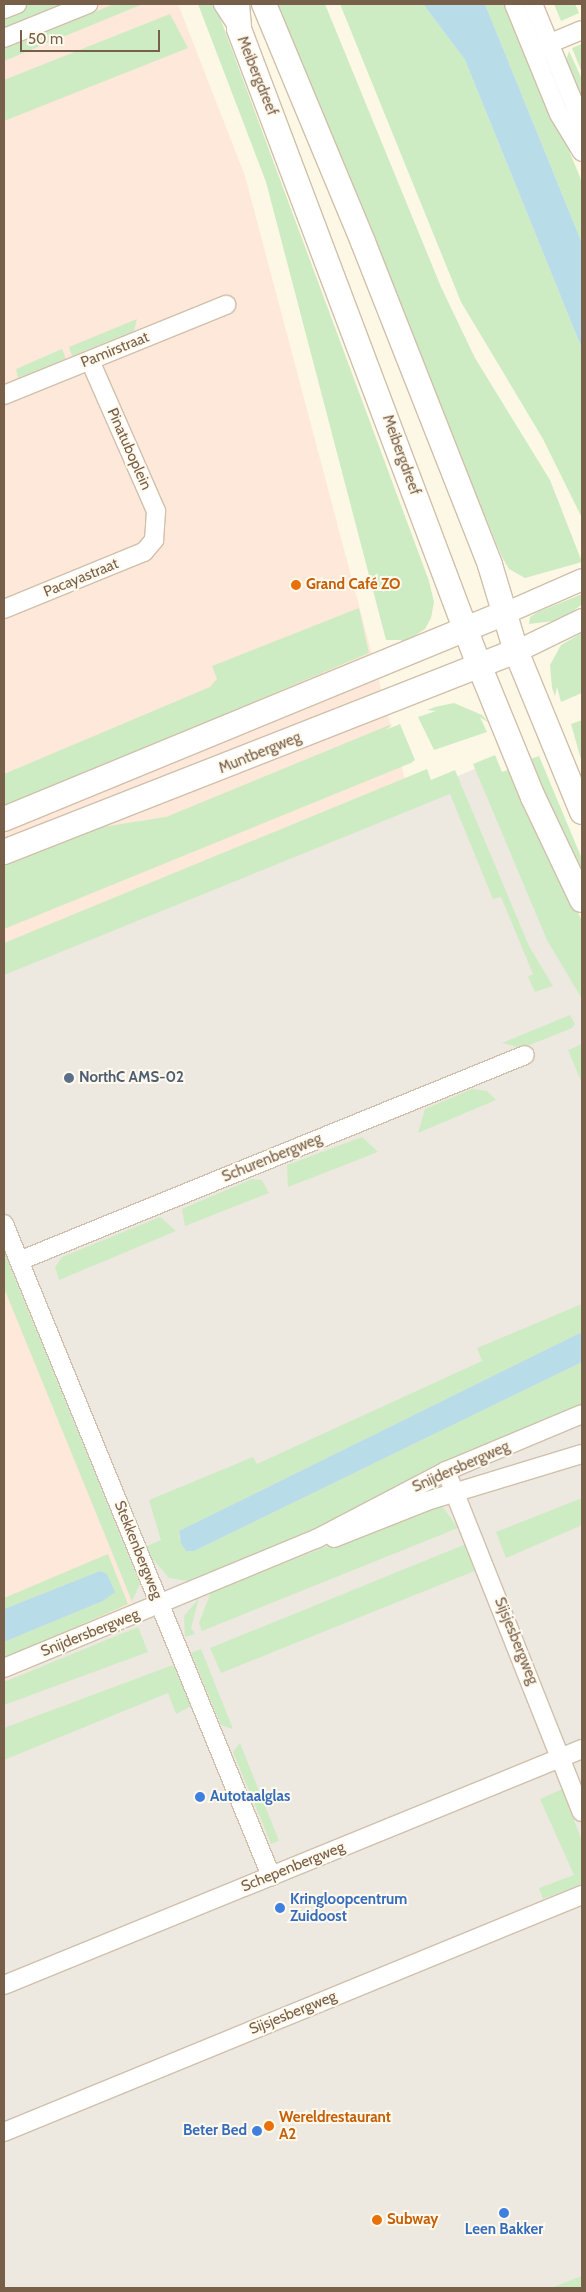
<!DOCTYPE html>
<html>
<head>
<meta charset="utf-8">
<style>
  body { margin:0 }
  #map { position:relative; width:586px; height:2292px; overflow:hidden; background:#fdf7e5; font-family:Cabin,sans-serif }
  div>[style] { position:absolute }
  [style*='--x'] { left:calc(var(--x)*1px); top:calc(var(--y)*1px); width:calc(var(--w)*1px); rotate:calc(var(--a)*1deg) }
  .commercial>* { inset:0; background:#fee8d9 }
  .industrial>* { inset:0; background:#ede8e0 }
  .green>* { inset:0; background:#ceecc3 }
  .water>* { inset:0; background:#b8dce8 }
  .roads { filter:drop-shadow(1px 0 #d0c0ab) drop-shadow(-1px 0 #d0c0ab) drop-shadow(0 1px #d0c0ab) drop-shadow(0 -1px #d0c0ab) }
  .minor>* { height:18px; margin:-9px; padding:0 9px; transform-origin:9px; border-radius:9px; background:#fff }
  .tertiary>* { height:21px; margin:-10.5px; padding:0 10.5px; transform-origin:10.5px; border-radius:10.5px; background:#fff }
  .secondary>* { height:24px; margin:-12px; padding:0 12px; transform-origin:12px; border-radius:12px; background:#fff }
  .dots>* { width:14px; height:14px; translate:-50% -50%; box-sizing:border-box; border:2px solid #fffaed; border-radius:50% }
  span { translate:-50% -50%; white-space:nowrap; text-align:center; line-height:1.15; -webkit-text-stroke:4px #fffaed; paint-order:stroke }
  .street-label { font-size:15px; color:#785f49 }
  .food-label { font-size:15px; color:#c56008; font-weight:700 }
  .left { translate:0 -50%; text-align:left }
  .service-label { font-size:15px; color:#4e5e75; font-weight:700 }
  .shop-label { font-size:15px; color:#366cbe; font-weight:700 }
  .right { translate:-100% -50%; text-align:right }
  .frame { position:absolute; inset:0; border:5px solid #785f49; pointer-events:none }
  .scale { position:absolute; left:20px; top:30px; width:140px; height:22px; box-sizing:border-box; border:2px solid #785f49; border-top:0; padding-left:6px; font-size:15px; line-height:18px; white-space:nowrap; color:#785f49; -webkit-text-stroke:4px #fffaed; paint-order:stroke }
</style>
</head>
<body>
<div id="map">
  <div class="commercial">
    <div style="clip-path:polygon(4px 4px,178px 4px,245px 176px,411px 802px,582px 2288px,4px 2288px)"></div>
  </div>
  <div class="industrial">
    <div style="clip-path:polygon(491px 762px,582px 958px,582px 2288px,4px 2288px,4px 1681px,138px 1619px,4px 1278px,4px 968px)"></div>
  </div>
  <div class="green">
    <div style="clip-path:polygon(29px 4px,62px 4px,4px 28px,4px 14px)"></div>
    <div style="clip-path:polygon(114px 4px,143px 4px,4px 61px,4px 49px)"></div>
    <div style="clip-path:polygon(198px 4px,215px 4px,429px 581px,434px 602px,431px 618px,425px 629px,402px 644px,401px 640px,386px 640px,266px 182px)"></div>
    <div style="clip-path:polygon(273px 4px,325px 4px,441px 287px,475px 358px,550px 480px,582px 562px,525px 578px,509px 569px,502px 557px)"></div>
    <div style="clip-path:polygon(340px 4px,423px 4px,465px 60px,582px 349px,582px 518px,543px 439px,461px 302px)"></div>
    <div style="clip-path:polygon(485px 4px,508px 4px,582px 182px,582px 243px)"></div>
    <div style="clip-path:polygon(554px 4px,575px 4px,579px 13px,561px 21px)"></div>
    <div style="clip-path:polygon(170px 14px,188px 48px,4px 121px,4px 80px)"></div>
    <div style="clip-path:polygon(582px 44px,582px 73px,572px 48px)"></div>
    <div style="clip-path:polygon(569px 51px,582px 79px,582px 107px,566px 61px)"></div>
    <div style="clip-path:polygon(137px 319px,134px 331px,72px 356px,69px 347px)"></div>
    <div style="clip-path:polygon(62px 349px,66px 359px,18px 378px,16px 369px)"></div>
    <div style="clip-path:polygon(582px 594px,582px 604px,562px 620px,529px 624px,530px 617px,538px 612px)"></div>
    <div style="clip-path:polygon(359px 608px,369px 653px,4px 808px,4px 774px,210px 687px,217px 679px,212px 666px)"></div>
    <div style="clip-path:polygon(582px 633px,582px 693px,561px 702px,557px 687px,555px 696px,552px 688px,550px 665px,561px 645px)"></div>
    <div style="clip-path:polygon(454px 703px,482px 715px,489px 723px,480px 717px,487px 732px,434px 750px,418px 717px,436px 711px,427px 710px,435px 707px)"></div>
    <div style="clip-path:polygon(582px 720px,582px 763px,571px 724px)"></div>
    <div style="clip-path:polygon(392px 724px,386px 730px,400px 724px,415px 760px,411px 763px,4px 929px,4px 862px,89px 829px,166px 817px)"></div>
    <div style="clip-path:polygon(495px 755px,502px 772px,511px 769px,582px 921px,582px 999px,547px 940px,473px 764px)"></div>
    <div style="clip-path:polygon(539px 756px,582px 859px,582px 876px,528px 760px)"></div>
    <div style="clip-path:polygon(427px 769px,431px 780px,455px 770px,529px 946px,553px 986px,535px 992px,528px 977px,533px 974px,501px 897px,493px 899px,450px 794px,4px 975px,4px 943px)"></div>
    <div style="clip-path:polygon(570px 1015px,575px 1024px,572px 1028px,522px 1048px,502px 1043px)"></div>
    <div style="clip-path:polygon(582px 1044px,582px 1080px,581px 1081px,568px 1050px)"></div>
    <div style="clip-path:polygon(472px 1089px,487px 1091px,496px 1100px,418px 1133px,425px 1109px)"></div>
    <div style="clip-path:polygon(362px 1137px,378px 1152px,288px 1187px,287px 1165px)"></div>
    <div style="clip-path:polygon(252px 1179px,262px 1180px,269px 1193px,185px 1226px,182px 1209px)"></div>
    <div style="clip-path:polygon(160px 1217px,176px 1231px,59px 1280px,55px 1267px,62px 1257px)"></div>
    <div style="clip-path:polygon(4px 1252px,140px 1584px,132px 1601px,4px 1288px)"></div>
    <div style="clip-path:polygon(582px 1304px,582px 1332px,179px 1531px,179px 1537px,186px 1551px,194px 1551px,582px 1362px,582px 1405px,425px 1472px,322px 1527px,204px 1575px,188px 1581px,169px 1578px,152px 1558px,147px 1546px,161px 1540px,149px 1500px,253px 1457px,257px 1464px,482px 1361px,477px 1348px)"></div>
    <div style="clip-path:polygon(582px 1498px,582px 1525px,506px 1558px,496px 1532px)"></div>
    <div style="clip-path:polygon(439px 1502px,458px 1528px,202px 1631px,199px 1623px,211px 1592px)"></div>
    <div style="clip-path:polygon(466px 1544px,477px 1570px,221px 1673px,210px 1648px)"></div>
    <div style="clip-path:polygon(108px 1554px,128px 1604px,4px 1659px,4px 1642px,103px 1601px,114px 1592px,100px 1571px,4px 1609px,4px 1598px)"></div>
    <div style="clip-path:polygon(199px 1598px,191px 1628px,195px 1634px,185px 1637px,184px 1616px)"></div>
    <div style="clip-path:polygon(138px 1627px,148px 1652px,4px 1705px,4px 1682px)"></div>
    <div style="clip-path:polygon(201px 1649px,233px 1729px,221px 1725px,191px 1653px)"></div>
    <div style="clip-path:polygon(173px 1665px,191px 1706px,176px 1714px,168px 1693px,4px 1760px,4px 1728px)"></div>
    <div style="clip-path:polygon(240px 1743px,279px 1841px,271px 1844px,233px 1752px)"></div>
    <div style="clip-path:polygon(562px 1789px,582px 1841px,582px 1884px,543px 1899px,539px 1888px,574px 1875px,540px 1799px)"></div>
    <div style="clip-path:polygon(582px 2276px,582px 2288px,551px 2288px)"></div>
  </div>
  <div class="water">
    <div style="clip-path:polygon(423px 4px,485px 4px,582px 243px,582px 349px,465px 60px)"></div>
    <div style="clip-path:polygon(582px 1332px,582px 1362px,194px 1551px,186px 1551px,181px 1543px,179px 1531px)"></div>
    <div style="clip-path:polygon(100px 1571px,107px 1574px,115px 1592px,103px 1601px,4px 1642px,4px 1609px)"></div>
  </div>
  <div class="roads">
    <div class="minor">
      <div style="--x:223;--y:4;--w:30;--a:57"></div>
      <div style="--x:514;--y:4;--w:119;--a:67.8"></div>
      <div style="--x:559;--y:114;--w:44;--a:58.8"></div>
      <div style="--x:533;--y:4;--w:116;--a:67.6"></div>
      <div style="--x:577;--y:111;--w:25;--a:79"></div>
      <div style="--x:4;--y:9;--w:14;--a:-21"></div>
      <div style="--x:4;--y:38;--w:91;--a:-22"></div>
      <div style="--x:541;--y:47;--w:44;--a:-22.5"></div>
      <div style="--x:4;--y:395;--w:240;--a:-22.1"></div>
      <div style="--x:4;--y:609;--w:151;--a:-22.2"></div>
      <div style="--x:144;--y:552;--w:16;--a:-50"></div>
      <div style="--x:154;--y:540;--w:29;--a:-86"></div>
      <div style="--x:156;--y:511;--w:164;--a:-113.7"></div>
      <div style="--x:4;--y:1224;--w:705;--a:67.73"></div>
      <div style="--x:19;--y:1261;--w:546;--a:-22.15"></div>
      <div style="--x:446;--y:1471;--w:367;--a:68.3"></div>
      <div style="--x:334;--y:1538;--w:100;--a:-21.7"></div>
      <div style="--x:427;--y:1501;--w:162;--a:-16.9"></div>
      <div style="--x:4;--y:1668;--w:338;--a:-22.5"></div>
      <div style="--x:316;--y:1539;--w:147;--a:-27.6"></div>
      <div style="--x:446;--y:1471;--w:147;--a:-22.7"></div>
      <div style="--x:4;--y:1985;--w:624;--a:-22.21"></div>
      <div style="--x:4;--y:2132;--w:625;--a:-22.3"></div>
    </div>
    <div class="tertiary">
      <div style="--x:502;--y:614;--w:87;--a:-23.6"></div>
      <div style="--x:516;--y:651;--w:73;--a:-25.9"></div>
    </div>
    <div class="secondary">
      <div style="--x:237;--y:4;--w:25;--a:85"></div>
      <div style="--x:239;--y:29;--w:680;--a:69.33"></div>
      <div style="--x:479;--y:665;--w:143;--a:67.8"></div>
      <div style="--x:533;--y:797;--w:114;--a:64.6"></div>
      <div style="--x:264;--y:4;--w:258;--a:67.4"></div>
      <div style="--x:363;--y:242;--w:347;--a:68.5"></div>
      <div style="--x:490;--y:565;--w:90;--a:73.2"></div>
      <div style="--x:516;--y:651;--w:174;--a:67.7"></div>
      <div style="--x:4;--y:819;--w:539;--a:-22.37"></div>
      <div style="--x:4;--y:852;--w:550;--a:-21.43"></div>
    </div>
  </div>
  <div class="dots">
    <div style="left:296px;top:585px;background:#e8710a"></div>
    <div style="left:69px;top:1078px;background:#5c6f8a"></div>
    <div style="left:200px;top:1797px;background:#3f7fe0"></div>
    <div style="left:280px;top:1908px;background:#3f7fe0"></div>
    <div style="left:269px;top:2126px;background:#e8710a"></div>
    <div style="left:257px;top:2131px;background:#3f7fe0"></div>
    <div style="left:504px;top:2213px;background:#3f7fe0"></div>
    <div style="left:377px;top:2220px;background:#e8710a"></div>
  </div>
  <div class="street-label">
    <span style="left:257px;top:76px;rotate:68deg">Meibergdreef</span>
    <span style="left:115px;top:350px;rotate:-22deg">Pamirstraat</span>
    <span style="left:129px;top:449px;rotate:66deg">Pinatuboplein</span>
    <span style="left:401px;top:455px;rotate:70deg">Meibergdreef</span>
    <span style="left:81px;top:578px;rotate:-22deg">Pacayastraat</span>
    <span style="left:260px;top:753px;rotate:-22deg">Muntbergweg</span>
    <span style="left:272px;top:1158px;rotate:-22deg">Schurenbergweg</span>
    <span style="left:461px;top:1467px;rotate:-24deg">Snijdersbergweg</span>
    <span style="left:138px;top:1550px;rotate:68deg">Stekkenbergweg</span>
    <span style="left:90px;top:1633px;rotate:-22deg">Snijdersbergweg</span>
    <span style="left:516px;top:1641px;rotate:68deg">Sijsjesbergweg</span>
    <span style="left:293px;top:1867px;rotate:-22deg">Schepenbergweg</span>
    <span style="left:293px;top:2013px;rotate:-22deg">Sijsjesbergweg</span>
  </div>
  <div class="food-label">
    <span class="left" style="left:306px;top:585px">Grand Café ZO</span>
    <span class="left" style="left:279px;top:2126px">Wereldrestaurant<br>A2</span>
    <span class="left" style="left:387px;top:2220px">Subway</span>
  </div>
  <div class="service-label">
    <span class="left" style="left:79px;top:1078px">NorthC AMS-02</span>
  </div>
  <div class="shop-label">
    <span class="left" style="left:210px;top:1797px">Autotaalglas</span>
    <span class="left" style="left:290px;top:1908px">Kringloopcentrum<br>Zuidoost</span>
    <span class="right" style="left:247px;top:2131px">Beter Bed</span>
    <span style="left:504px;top:2230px">Leen Bakker</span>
  </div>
  <div class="frame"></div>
  <div class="scale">50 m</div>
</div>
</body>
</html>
